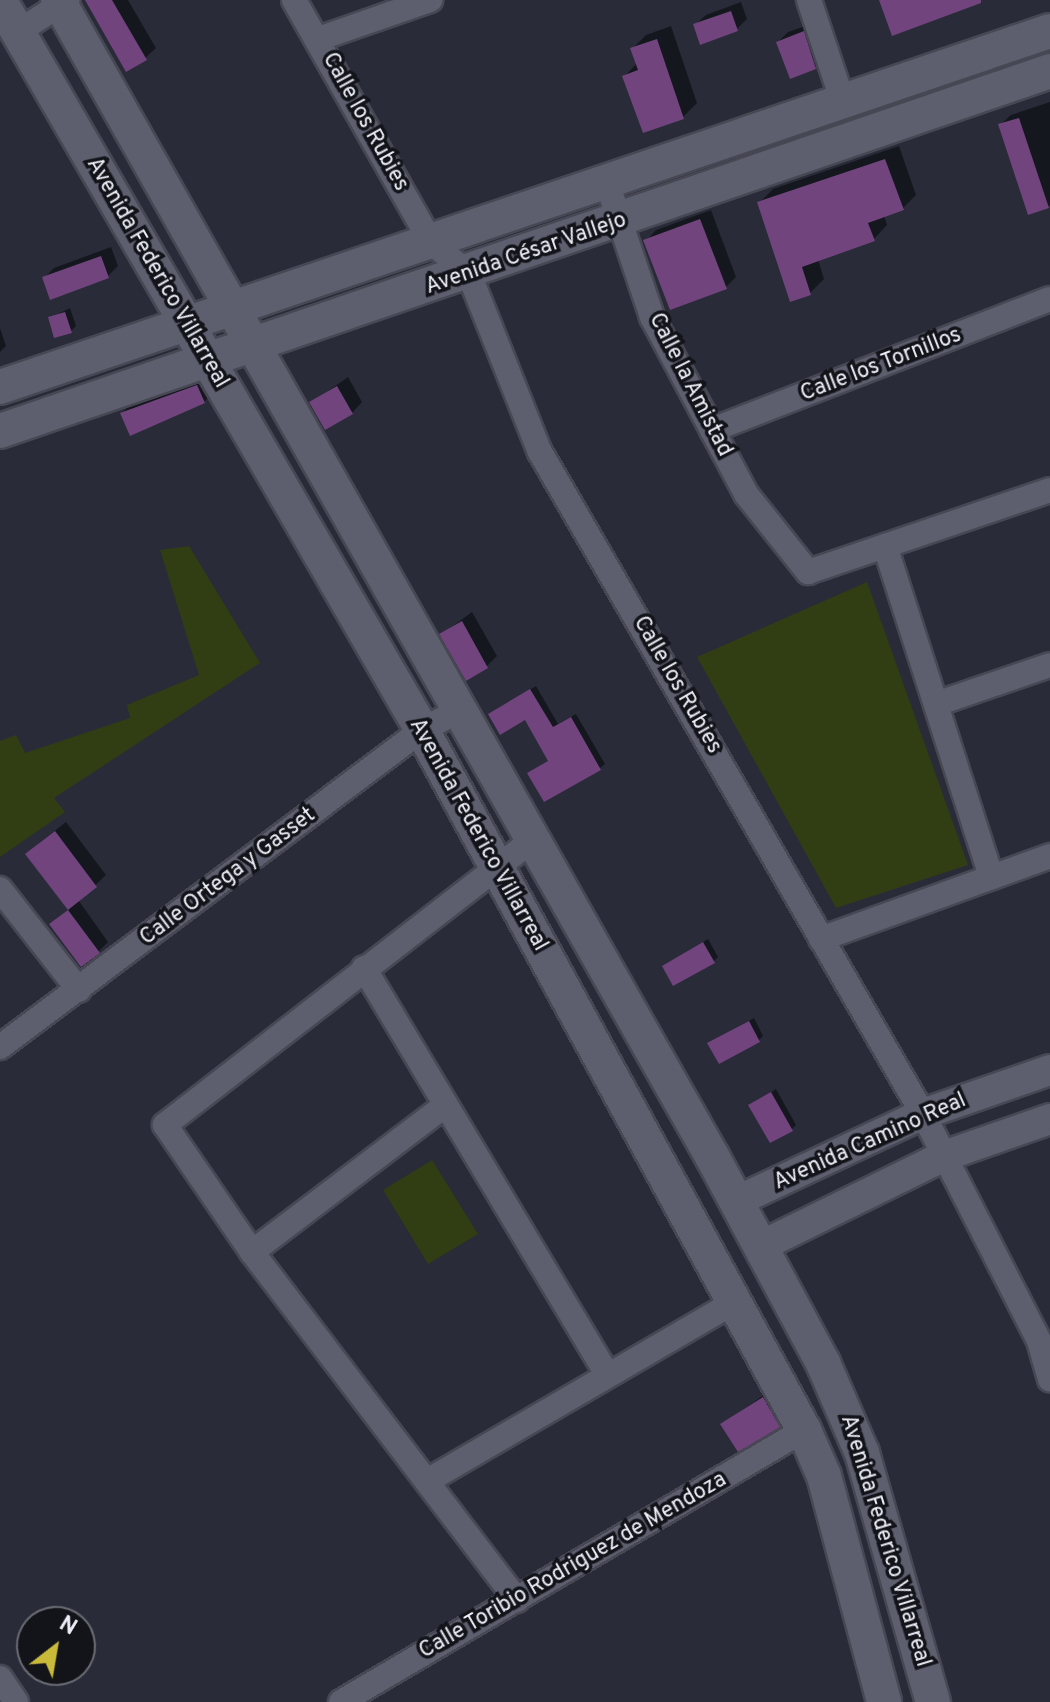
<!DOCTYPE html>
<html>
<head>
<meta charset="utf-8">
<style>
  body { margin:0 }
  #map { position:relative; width:1050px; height:1702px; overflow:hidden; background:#292b39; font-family:Overpass,sans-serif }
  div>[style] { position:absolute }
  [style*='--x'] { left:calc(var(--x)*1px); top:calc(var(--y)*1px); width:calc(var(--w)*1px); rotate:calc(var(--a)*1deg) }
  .green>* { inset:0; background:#313e13 }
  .shadow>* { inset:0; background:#0007 }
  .building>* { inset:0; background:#71447e }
  .roads { filter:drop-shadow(2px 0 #474854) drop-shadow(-2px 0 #474854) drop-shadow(0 2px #474854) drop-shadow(0 -2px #474854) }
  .minor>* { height:24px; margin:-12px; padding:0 12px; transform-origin:12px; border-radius:12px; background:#5d5f6f }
  .tertiary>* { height:30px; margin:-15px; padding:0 15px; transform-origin:15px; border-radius:15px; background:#5d5f6f }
  .secondary>* { height:34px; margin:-17px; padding:0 17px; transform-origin:17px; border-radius:17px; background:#5d5f6f }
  span { translate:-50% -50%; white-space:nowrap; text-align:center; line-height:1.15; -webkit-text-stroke:7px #13141a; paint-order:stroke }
  .street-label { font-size:22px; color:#edeff8 }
  .north { position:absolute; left:16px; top:1606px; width:80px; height:80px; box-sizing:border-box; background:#13141a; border:2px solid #6a6c73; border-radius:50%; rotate:31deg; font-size:22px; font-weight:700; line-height:32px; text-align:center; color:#edeff8 }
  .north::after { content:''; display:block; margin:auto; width:28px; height:36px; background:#caba3a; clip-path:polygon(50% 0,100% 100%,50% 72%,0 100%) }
</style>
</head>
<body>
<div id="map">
  <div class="green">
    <div style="clip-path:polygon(189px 546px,260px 663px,54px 798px,65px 812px,0 857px,0 741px,16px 735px,25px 753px,130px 718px,127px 705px,199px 675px,160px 550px)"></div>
    <div style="clip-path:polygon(867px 582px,968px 865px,836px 908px,697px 657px)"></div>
    <div style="clip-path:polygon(432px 1160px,478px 1234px,428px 1264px,383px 1190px)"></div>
  </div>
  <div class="shadow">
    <div style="clip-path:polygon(94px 0,128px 0,156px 48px,145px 58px)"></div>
    <div style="clip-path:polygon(741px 2px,747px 19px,737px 29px,695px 25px,706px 15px)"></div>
    <div style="clip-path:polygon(814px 23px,825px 57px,815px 67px,778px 42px,788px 32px)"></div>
    <div style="clip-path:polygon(671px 26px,697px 103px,683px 117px,644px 131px,625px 76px,637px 63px,632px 49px,646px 35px)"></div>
    <div style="clip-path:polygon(1050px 102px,1050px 205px,1048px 207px,1000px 125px,1011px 115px)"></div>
    <div style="clip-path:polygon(899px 146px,916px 195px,902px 209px,884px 215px,887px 225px,874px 239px,818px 259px,824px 279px,810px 293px,759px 203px,773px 189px)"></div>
    <div style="clip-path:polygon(711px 210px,736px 277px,726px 287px,646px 241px,656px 230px)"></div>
    <div style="clip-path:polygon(111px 247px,118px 266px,108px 276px,44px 278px,54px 268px)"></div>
    <div style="clip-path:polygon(70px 308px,76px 326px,71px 331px,50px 318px)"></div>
    <div style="clip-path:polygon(0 328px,6px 346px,0 352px)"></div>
    <div style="clip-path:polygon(207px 376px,214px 391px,204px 402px,122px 413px,132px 403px)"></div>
    <div style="clip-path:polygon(348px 377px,362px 402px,352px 413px,312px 402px)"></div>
    <div style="clip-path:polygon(472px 612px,497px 656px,487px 666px,442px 634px)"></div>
    <div style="clip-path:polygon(536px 686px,558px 724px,576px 714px,605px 764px,600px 768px,550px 760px,525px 718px,490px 714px)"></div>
    <div style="clip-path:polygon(66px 822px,106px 875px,79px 901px,108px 942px,98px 952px,52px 924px,69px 909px,38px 844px)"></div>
    <div style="clip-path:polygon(708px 939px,718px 957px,714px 961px,664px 966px)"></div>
    <div style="clip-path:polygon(754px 1018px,763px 1036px,759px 1040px,710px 1043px)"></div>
    <div style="clip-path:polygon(776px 1089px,796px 1125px,791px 1130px,751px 1105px)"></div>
    <div style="clip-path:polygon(774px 1388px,789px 1415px,778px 1425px,722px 1424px)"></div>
  </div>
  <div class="building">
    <div style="clip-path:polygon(85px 0,112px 0,147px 60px,126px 72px)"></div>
    <div style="clip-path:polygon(879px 0,981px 0,981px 3px,892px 36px)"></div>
    <div style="clip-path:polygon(731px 11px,738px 31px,700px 45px,693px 24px)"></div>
    <div style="clip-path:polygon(804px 31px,816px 69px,790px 79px,776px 42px)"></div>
    <div style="clip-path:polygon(657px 39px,684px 119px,643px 133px,622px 76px,638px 70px,630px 48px)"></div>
    <div style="clip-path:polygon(1019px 118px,1049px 208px,1028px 215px,998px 124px)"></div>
    <div style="clip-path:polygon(885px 159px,904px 210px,868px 223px,875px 241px,802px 267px,811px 295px,790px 302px,757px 202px)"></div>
    <div style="clip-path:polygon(700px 219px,727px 289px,670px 310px,643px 240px)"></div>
    <div style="clip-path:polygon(101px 256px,109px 278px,50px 300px,42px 277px)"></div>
    <div style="clip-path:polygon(65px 312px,72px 333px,54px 338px,48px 317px)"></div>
    <div style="clip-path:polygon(197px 385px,205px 403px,130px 436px,120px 413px)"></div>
    <div style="clip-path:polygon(337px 386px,353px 414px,325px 430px,309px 402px)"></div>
    <div style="clip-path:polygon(462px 621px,488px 668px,466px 681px,439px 634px)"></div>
    <div style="clip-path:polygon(530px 689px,553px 727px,571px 717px,601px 770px,544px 802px,527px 773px,548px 761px,525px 720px,500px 735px,488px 714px)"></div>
    <div style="clip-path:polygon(55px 831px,97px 887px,68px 910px,25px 854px)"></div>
    <div style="clip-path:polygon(68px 910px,100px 953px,81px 967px,49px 924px)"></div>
    <div style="clip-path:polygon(703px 942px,715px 963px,673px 986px,662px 966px)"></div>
    <div style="clip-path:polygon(749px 1021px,760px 1042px,719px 1064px,707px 1043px)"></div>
    <div style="clip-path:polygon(771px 1092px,793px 1131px,770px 1143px,748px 1105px)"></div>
    <div style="clip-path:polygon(763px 1397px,780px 1427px,738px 1452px,720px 1424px)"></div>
  </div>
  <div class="roads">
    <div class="minor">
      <div style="--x:294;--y:0;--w:278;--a:60.5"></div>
      <div style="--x:431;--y:242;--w:50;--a:40.1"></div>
      <div style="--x:469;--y:274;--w:192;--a:68.3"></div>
      <div style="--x:540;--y:452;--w:765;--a:59.95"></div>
      <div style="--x:923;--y:1114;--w:255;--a:62.9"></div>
      <div style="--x:1039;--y:1341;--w:40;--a:74"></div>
      <div style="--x:809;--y:0;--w:104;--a:71.6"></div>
      <div style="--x:18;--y:32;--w:59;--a:-33.1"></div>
      <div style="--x:318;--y:39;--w:119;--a:-19.2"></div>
      <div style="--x:606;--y:180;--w:145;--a:71.4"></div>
      <div style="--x:652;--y:317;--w:200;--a:62"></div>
      <div style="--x:746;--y:494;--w:100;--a:51.5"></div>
      <div style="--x:808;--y:572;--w:256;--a:-18.7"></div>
      <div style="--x:712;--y:430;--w:362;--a:-21.2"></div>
      <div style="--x:885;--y:546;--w:348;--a:72.2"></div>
      <div style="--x:936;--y:704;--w:120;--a:-18.9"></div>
      <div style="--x:0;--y:889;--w:128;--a:52"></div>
      <div style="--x:821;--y:939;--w:244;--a:-19.9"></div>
      <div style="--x:364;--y:968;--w:472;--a:59.1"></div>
      <div style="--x:0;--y:1047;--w:528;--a:-36.91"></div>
      <div style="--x:422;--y:730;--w:41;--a:-27.8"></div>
      <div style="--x:252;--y:1252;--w:241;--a:-37.2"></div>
      <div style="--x:427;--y:1481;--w:355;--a:-30.2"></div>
      <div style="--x:517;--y:1600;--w:437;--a:-127.3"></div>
      <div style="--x:252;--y:1252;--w:154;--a:-124.4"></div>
      <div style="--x:165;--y:1125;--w:462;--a:-37.8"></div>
      <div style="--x:0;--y:1678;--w:29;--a:56"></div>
      <div style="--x:341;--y:1702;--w:537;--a:-30.43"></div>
    </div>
    <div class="tertiary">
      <div style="--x:737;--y:1201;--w:205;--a:-25.1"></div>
      <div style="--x:923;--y:1114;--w:134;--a:-19.1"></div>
      <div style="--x:761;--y:1246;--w:204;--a:-26.2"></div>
      <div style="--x:944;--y:1156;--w:112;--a:-19.2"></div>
    </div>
    <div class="secondary">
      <div style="--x:58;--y:0;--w:1330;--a:60.51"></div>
      <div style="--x:713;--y:1158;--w:233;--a:61.8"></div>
      <div style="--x:823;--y:1363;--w:98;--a:66.6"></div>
      <div style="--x:862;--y:1453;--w:259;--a:74.1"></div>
      <div style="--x:0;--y:1;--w:842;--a:59.93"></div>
      <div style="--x:422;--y:730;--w:797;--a:61.38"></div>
      <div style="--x:804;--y:1430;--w:50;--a:66.5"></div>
      <div style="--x:824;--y:1476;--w:234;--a:75.1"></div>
      <div style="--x:0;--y:387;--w:1109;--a:-18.73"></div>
      <div style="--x:0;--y:431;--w:1110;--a:-18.92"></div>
    </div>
  </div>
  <div class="street-label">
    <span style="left:365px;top:122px;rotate:61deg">Calle los Rubies</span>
    <span style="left:526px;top:254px;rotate:-19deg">Avenida César Vallejo</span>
    <span style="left:157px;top:273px;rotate:60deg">Avenida Federico Villarreal</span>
    <span style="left:881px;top:365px;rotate:-21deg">Calle los Tornillos</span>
    <span style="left:690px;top:385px;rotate:63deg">Calle la Amistad</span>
    <span style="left:677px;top:685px;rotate:60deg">Calle los Rubies</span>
    <span style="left:478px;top:835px;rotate:61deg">Avenida Federico Villarreal</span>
    <span style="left:228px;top:877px;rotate:-37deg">Calle Ortega y Gasset</span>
    <span style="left:870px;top:1142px;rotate:-24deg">Avenida Camino Real</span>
    <span style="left:885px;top:1541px;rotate:73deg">Avenida Federico Villarreal</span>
    <span style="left:573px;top:1566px;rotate:-30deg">Calle Toribio Rodriguez de Mendoza</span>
  </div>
  <div class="north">N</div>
</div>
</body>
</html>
